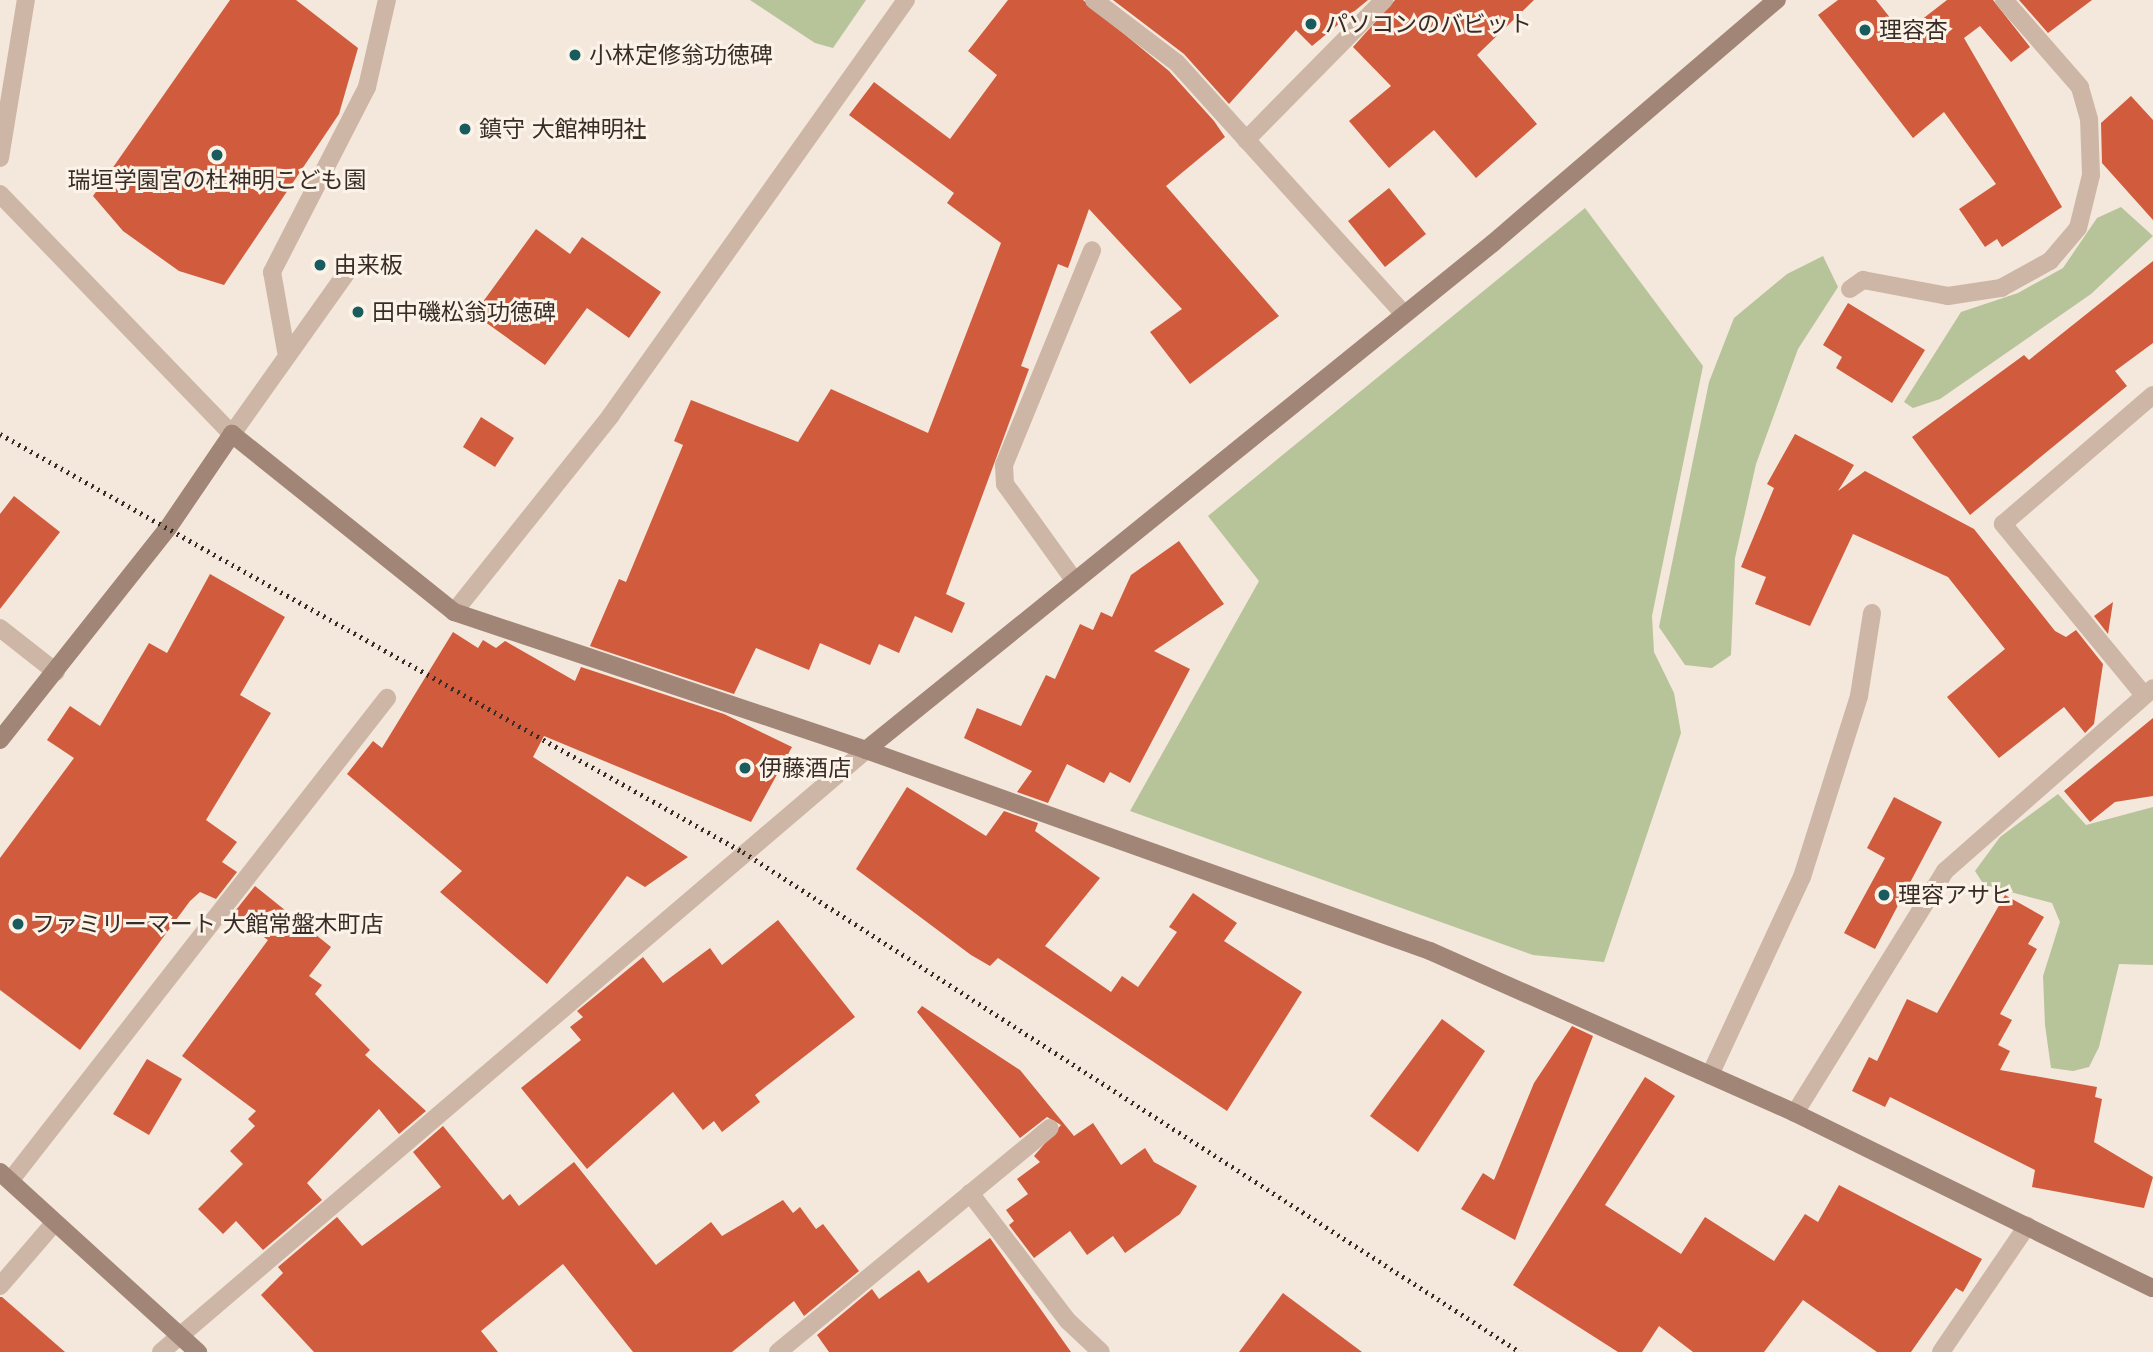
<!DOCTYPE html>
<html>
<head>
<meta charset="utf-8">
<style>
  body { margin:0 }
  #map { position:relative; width:2153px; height:1352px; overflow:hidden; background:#f4e7db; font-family:Arial,"Noto Sans JP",sans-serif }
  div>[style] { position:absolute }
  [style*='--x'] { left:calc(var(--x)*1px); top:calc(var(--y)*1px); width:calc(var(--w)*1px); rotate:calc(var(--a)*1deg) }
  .green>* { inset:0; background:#b7c49a }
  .building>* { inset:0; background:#d05c3d }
  .lane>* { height:18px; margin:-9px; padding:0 9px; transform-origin:9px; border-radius:9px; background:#cdb6a6 }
  .street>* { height:18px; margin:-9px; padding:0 9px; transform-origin:9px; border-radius:9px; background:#cdb6a6 }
  .secondary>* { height:18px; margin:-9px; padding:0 9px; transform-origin:9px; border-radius:9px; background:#a18577 }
  .rail>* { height:5px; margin-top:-2.5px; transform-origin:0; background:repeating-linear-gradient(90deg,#392c27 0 2px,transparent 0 7px) }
  .dots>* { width:19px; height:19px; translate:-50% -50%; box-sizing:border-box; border:4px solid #fbf2e8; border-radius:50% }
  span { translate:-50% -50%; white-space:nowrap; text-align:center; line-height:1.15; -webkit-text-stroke:6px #fbf2e8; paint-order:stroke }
  .poi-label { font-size:23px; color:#392c27 }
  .left { translate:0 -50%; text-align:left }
</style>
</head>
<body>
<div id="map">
  <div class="green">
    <div style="clip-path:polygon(750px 0,866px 0,833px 48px,815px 43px)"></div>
    <div style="clip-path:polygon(2121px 207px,2153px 236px,2091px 294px,1940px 399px,1913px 408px,1904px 402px,1961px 312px,2018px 293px,2063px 268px,2097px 218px)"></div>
    <div style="clip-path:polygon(1585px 208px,1703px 366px,1652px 616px,1654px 652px,1674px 693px,1681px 733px,1604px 962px,1533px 955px,1130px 811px,1259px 581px,1208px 516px)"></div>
    <div style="clip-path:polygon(1823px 256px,1838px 287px,1798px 349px,1756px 464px,1735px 558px,1731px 655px,1712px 668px,1685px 665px,1659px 627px,1709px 382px,1734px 318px,1787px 274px)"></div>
    <div style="clip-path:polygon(2058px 794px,2086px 825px,2153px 807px,2153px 965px,2119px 964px,2099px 1047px,2089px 1067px,2073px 1071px,2051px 1068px,2045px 1025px,2043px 976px,2060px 922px,2052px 903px,1984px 885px,1975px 871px,2000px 837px)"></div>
  </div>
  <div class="building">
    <div style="clip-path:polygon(230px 0,296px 0,358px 48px,339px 114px,224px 285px,179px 271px,123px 231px,93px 196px)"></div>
    <div style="clip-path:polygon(1008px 0,1083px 0,1169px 71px,1214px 121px,1225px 137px,1166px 186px,1279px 316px,1190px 384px,1150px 332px,1182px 309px,1089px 209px,1068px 268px,1058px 264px,1021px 366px,1029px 369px,946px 594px,965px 603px,952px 633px,915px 616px,899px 653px,879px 644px,870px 665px,820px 643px,809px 670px,756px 648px,734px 694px,590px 646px,619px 579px,626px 582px,683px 445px,674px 441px,691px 400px,798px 442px,831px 389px,928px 433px,1001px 243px,947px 203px,954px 193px,849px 115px,874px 82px,950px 139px,997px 75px,968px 51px)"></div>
    <div style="clip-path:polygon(1113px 0,1368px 0,1312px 46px,1296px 30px,1229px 104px,1184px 54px)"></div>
    <div style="clip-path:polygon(1395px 0,1534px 0,1477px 55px,1537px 124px,1476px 178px,1434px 130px,1389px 168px,1349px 121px,1391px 86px,1353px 47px)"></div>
    <div style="clip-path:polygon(1838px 0,1876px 0,1903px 34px,1947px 0,1993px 0,2030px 47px,2011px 62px,1980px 26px,1964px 38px,2062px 207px,2002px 247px,1997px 239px,1985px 247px,1959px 209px,1996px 184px,1944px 112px,1913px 138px,1818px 15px)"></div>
    <div style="clip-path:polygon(2019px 0,2092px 0,2048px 33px)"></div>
    <div style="clip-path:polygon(2131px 96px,2153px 120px,2153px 220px,2102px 163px,2101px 123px)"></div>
    <div style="clip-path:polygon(1389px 188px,1426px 234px,1385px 267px,1348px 221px)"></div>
    <div style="clip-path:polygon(536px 229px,570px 254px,582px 237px,661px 292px,629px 338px,587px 308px,545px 365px,474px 314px)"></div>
    <div style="clip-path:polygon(2153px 261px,2153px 343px,2115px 371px,2127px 386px,1970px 515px,1912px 437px,2024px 355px,2029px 360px)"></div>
    <div style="clip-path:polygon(1848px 303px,1925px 350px,1892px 403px,1836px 368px,1842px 357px,1823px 345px)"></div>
    <div style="clip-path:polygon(481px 417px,514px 438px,495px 467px,463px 447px)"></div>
    <div style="clip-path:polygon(1795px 434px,1854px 465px,1838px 491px,1865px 471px,1974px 529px,2055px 631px,2066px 637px,2076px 630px,2103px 664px,2094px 724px,2085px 733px,2064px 707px,1999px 758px,1947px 697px,2005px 649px,1948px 577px,1853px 534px,1810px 626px,1755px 604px,1766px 577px,1741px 567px,1774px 488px,1767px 484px)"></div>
    <div style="clip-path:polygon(14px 496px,60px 532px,0 609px,0 514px)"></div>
    <div style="clip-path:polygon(1179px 541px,1224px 604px,1154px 651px,1190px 669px,1130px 783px,1110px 772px,1104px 783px,1067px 764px,1048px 803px,1017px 792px,1032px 771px,964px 738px,977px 708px,1021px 726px,1046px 675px,1055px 679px,1080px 624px,1093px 630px,1101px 612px,1112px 617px,1131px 575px)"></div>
    <div style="clip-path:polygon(210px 574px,285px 617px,240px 695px,271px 713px,206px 820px,237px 842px,222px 862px,237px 872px,216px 899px,200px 892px,190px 901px,80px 1050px,0 990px,0 858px,74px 758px,47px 740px,70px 706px,100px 726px,149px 643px,167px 653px)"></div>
    <div style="clip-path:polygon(2113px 602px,2108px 634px,2094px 616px)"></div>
    <div style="clip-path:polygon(453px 632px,478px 648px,483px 640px,496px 648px,505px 641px,575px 681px,581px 667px,724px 714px,792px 747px,751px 822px,544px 736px,533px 757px,688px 857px,645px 887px,627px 876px,547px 984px,440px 892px,462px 871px,347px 774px,373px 741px,382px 748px)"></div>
    <div style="clip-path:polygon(2153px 718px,2153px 796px,2115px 802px,2090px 822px,2064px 791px)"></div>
    <div style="clip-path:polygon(907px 787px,986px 836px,1004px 811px,1038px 823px,1035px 831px,1100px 878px,1045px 946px,1111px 992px,1122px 976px,1138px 987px,1177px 932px,1169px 927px,1193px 893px,1237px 923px,1224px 941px,1302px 992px,1227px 1111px,998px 958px,990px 966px,971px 955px,856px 869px)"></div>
    <div style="clip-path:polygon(1894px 797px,1942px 822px,1875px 949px,1844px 933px,1885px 858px,1867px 848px)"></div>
    <div style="clip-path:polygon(255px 886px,331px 947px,309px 976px,322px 985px,315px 994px,370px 1050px,365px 1055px,426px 1111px,399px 1134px,379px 1109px,307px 1183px,322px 1200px,263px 1250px,236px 1221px,223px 1234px,198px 1209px,243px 1164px,230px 1151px,255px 1126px,248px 1119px,256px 1111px,182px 1056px,268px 940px,232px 915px)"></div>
    <div style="clip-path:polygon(2005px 895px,2044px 917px,2028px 944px,2037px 949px,2000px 1014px,2012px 1020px,1998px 1045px,2010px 1051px,2000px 1070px,2097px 1087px,2095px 1097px,2102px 1099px,2094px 1142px,2153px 1177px,2144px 1208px,2032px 1187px,2035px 1170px,1890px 1097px,1885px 1107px,1852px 1091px,1869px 1057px,1877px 1061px,1907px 999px,1937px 1013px)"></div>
    <div style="clip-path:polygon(778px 920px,855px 1017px,755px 1095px,760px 1102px,722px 1132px,714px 1121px,703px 1130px,673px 1092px,587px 1169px,521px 1088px,581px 1040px,570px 1027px,583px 1017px,577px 1011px,643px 957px,663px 983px,710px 948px,722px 965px)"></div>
    <div style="clip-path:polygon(922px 1006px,1020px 1070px,1074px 1136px,1093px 1123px,1121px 1165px,1145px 1148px,1154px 1162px,1197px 1186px,1180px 1214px,1125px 1253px,1113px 1236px,1087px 1255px,1070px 1231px,1034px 1258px,1009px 1225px,1014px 1221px,1006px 1210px,1028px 1194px,1017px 1179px,1040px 1162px,1034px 1156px,1061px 1125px,1047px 1117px,1020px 1138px,917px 1012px)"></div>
    <div style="clip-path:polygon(1442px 1019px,1485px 1051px,1418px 1152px,1370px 1116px)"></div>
    <div style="clip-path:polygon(1572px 1026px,1593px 1036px,1515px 1240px,1461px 1209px,1483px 1173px,1494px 1180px,1534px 1083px)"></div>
    <div style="clip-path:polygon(147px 1059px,182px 1079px,149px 1135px,113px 1114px)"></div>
    <div style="clip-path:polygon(1645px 1077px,1675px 1096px,1605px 1205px,1681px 1254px,1705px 1217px,1774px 1261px,1805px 1214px,1818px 1222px,1839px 1185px,1982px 1259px,1963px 1292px,1956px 1288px,1911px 1352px,1877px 1352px,1803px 1300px,1764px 1352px,1693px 1352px,1659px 1326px,1642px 1352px,1618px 1352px,1513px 1285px)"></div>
    <div style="clip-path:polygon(443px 1126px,503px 1200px,510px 1194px,519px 1206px,574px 1162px,656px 1265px,711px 1222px,722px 1236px,783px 1200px,793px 1213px,800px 1207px,816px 1229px,823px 1224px,859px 1271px,804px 1316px,794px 1301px,732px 1352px,633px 1352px,563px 1264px,481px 1331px,498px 1352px,314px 1352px,261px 1295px,283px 1273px,278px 1267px,337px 1217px,362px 1246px,441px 1187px,413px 1152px)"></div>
    <div style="clip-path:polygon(990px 1238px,1071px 1352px,829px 1352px,817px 1335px,872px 1289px,879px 1299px,919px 1270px,928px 1283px)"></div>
    <div style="clip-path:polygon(1283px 1293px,1362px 1352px,1239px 1352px)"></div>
    <div style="clip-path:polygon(0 1297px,2px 1297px,65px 1352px,0 1352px)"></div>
  </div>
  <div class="lane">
    <div style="--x:1710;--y:1075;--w:218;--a:-65.1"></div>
    <div style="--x:1802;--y:877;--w:190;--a:-72.5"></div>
    <div style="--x:1859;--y:696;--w:84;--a:-81.1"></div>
  </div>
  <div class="street">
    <div style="--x:1094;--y:0;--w:104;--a:37.2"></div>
    <div style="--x:1177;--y:63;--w:336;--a:47.9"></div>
    <div style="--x:1246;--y:140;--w:197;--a:-45.4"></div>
    <div style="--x:0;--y:158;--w:160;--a:-80.7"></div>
    <div style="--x:0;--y:194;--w:334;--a:46"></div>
    <div style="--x:232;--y:434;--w:199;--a:-54.6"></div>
    <div style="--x:1850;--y:289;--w:16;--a:-35"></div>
    <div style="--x:1863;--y:280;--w:86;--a:10.7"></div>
    <div style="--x:1948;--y:296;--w:54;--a:-8.6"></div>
    <div style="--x:2001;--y:288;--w:56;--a:-28.9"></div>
    <div style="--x:2050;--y:261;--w:43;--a:-49.7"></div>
    <div style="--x:2078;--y:228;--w:55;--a:-76.2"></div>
    <div style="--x:2091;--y:175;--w:56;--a:-92"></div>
    <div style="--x:2089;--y:119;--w:33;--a:-106"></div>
    <div style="--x:2080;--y:87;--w:116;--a:-131.1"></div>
    <div style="--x:286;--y:351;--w:80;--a:-100"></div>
    <div style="--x:272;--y:272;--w:208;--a:-62.8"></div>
    <div style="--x:367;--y:87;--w:89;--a:-77.1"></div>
    <div style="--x:1074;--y:580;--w:118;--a:-125.7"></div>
    <div style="--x:1005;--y:484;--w:19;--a:-93"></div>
    <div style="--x:1004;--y:465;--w:232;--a:-67.7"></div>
    <div style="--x:454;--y:612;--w:252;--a:-51.4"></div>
    <div style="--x:611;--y:415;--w:509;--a:-54.59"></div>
    <div style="--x:0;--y:628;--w:71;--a:38.2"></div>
    <div style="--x:2144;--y:695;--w:222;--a:-129.5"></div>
    <div style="--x:2003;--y:524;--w:198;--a:-40.7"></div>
    <div style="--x:1795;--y:1113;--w:285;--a:-58.2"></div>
    <div style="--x:1945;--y:871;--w:277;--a:-41.3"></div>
    <div style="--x:10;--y:1181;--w:613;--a:-52.03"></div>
    <div style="--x:970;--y:1193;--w:161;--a:52.6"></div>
    <div style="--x:1068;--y:1321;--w:45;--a:43.2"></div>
    <div style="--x:0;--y:1286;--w:84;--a:-49.3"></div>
    <div style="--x:161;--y:1352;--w:927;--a:-40.49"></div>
    <div style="--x:778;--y:1352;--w:352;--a:-39.5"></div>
    <div style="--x:1941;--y:1352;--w:153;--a:-55.7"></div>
  </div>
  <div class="secondary">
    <div style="--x:0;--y:740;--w:270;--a:-51.6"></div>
    <div style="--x:168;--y:528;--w:114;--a:-55.8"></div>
    <div style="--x:232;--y:434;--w:285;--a:38.7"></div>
    <div style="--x:454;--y:612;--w:434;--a:18.5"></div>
    <div style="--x:866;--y:750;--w:599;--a:19.62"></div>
    <div style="--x:1430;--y:951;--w:399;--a:23.9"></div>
    <div style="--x:1795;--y:1113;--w:398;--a:26.1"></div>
    <div style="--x:866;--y:750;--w:806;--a:-38.96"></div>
    <div style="--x:1493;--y:243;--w:374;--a:-40.6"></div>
    <div style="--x:0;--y:1172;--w:268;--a:42.3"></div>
  </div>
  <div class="rail">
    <div style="--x:0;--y:434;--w:853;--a:29.36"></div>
    <div style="--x:743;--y:852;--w:924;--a:32.76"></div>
  </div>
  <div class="dots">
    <div style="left:1311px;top:24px;background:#195c5e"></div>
    <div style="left:1865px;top:30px;background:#195c5e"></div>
    <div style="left:575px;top:55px;background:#195c5e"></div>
    <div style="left:465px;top:129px;background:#195c5e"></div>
    <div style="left:217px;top:155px;background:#195c5e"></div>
    <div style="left:320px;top:265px;background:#195c5e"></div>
    <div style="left:358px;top:312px;background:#195c5e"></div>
    <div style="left:745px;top:768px;background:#195c5e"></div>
    <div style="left:1884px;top:895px;background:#195c5e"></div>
    <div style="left:18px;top:924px;background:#195c5e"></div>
  </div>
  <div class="poi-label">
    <span class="left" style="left:1325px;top:24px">パソコンのバビット</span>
    <span class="left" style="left:1879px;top:30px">理容杏</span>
    <span class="left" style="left:589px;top:55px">小林定修翁功徳碑</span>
    <span class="left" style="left:479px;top:129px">鎮守 大館神明社</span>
    <span style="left:217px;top:180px">瑞垣学園宮の杜神明こども園</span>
    <span class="left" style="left:334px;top:265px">由来板</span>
    <span class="left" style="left:372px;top:312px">田中磯松翁功徳碑</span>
    <span class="left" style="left:759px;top:768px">伊藤酒店</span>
    <span class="left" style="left:1898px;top:895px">理容アサヒ</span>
    <span class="left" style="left:32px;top:924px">ファミリーマート 大館常盤木町店</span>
  </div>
</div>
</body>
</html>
